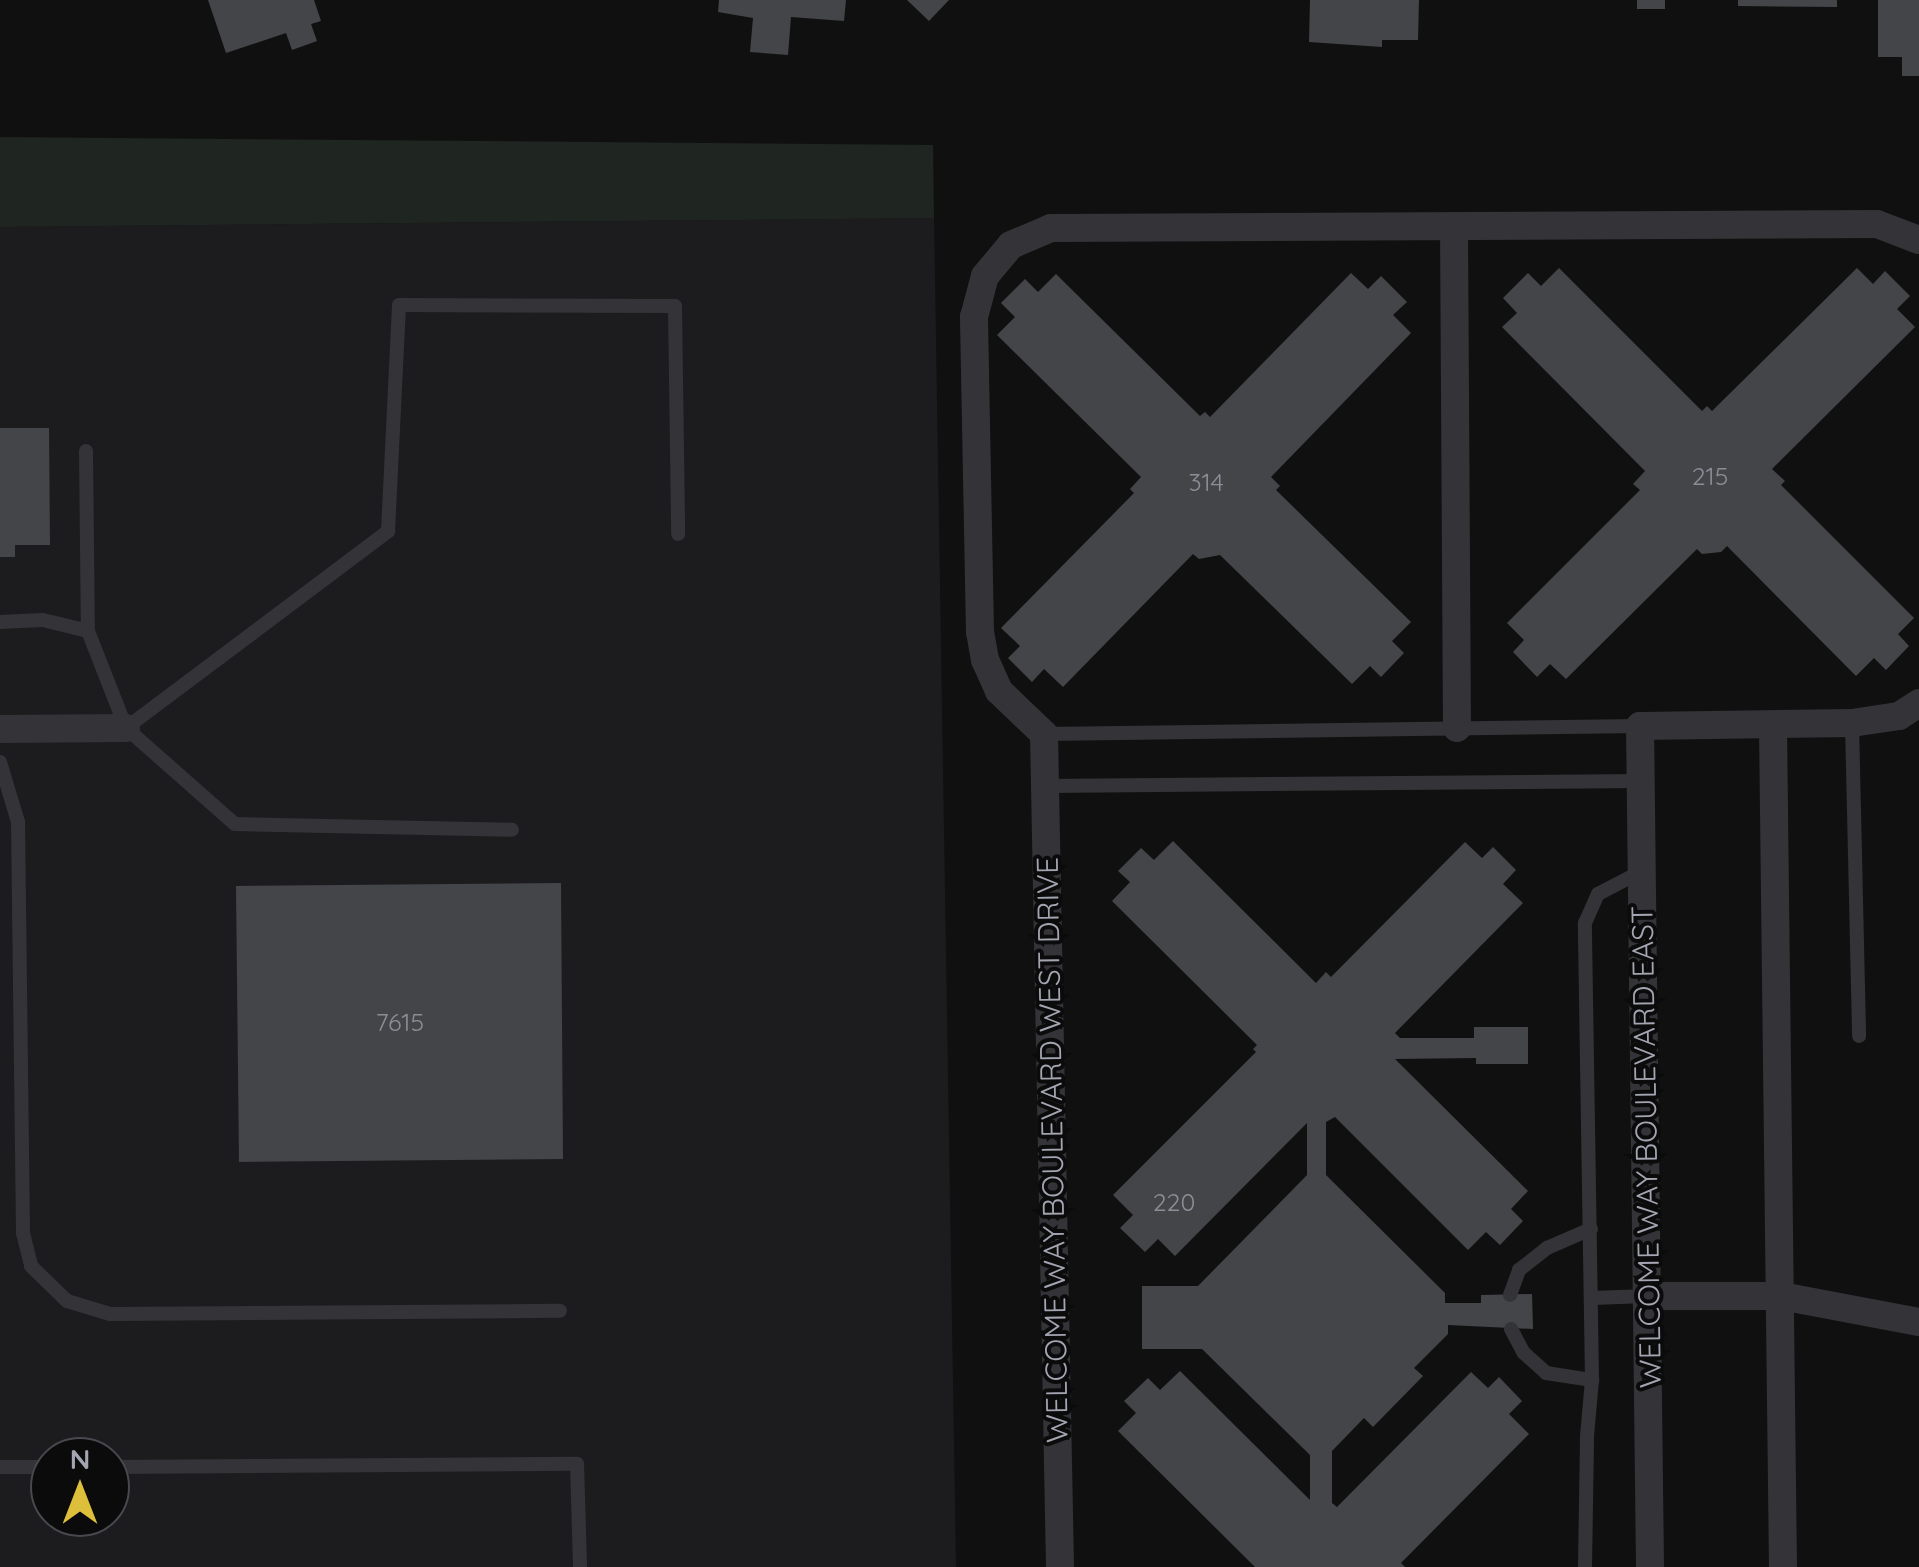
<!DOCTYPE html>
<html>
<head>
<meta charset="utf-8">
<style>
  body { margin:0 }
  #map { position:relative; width:1919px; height:1567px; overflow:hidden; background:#101011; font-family:Quicksand,sans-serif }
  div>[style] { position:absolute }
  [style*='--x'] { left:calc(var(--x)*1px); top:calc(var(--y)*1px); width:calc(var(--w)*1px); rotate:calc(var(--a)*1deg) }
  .built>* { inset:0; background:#1c1c1e }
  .green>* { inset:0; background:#1f2520 }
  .building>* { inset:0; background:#444549 }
  .lane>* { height:14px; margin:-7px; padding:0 7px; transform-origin:7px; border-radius:7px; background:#343438 }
  .street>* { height:28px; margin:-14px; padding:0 14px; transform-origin:14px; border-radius:14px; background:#343438 }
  span { translate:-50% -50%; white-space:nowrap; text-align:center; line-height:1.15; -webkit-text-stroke:8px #0b0b0c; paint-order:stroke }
  .number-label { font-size:25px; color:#8b8d97 }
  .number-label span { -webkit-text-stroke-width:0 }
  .street-label { font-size:30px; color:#a3a5b1 }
  .north { position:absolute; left:30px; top:1437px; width:100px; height:100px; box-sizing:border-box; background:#0b0b0c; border:2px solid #48494e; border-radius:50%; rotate:0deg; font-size:28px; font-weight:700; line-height:40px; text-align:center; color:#a3a5b1 }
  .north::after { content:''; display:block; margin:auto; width:35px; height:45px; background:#debf3b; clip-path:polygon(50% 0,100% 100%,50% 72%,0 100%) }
</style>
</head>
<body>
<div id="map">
  <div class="built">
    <div style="clip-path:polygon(evenodd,934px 218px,956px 1567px,0 1567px,0 227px,934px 218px,50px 1457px,110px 1457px,110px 1517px,50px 1517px,50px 1457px)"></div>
  </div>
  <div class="green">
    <div style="clip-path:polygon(0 137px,933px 145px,934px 218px,0 227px)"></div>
  </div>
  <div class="building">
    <div style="clip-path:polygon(208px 0,314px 0,321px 21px,311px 24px,317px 41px,292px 50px,286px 33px,226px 53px)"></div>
    <div style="clip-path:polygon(719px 0,846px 0,844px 21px,791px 17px,788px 55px,750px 52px,753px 18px,718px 12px)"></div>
    <div style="clip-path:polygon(907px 0,949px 0,929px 21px)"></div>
    <div style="clip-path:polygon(1310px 0,1419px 0,1418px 40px,1382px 40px,1382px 47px,1309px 42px)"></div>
    <div style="clip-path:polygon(1637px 0,1665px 0,1665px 9px,1637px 9px)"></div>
    <div style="clip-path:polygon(1738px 0,1837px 0,1837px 7px,1738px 6px)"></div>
    <div style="clip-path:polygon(1878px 0,1919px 0,1919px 76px,1902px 76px,1902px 57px,1878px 57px)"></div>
    <div style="clip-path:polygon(1559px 268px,1702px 411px,1707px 406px,1712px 411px,1857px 268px,1873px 284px,1885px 271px,1910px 296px,1897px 309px,1915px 327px,1772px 469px,1785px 481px,1781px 485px,1914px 618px,1898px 634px,1909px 646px,1886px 670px,1874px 658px,1856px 676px,1727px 546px,1721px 552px,1702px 554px,1697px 549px,1566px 679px,1550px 664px,1537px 677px,1513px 652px,1524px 640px,1507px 623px,1640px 490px,1633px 484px,1645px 471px,1502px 327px,1517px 313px,1503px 298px,1528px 273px,1541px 286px)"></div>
    <div style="clip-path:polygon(1351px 273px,1368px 289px,1381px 276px,1407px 302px,1393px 315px,1411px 333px,1271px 477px,1280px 486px,1276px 490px,1411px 622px,1392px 641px,1404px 653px,1381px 677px,1370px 666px,1352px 684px,1220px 555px,1199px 559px,1193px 554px,1063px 687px,1044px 669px,1032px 682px,1008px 658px,1020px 646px,1001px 628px,1134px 493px,1130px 489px,1141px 477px,997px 335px,1015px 317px,1001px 303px,1025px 279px,1038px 292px,1056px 274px,1200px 416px,1205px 412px,1210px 417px)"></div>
    <div style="clip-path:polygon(0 428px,49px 428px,50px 545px,15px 545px,15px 557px,0 557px)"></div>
    <div style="clip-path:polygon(1173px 841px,1316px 983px,1326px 972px,1331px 977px,1465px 842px,1482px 858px,1493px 847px,1516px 870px,1503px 884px,1523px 903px,1395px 1033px,1400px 1038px,1474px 1038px,1474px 1027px,1528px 1027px,1528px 1064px,1476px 1064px,1476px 1058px,1395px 1059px,1528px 1191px,1511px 1209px,1523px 1221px,1500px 1245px,1486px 1232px,1468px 1250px,1335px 1117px,1326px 1122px,1326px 1175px,1445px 1293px,1445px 1303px,1481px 1303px,1481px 1295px,1532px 1294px,1533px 1329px,1448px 1325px,1448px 1334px,1414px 1368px,1423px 1376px,1373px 1427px,1364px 1418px,1332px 1451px,1332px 1503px,1337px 1507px,1471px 1372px,1488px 1388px,1499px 1377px,1522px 1401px,1509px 1414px,1529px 1434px,1401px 1563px,1405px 1567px,1255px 1567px,1118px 1431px,1136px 1413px,1124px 1401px,1148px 1378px,1160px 1390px,1180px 1371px,1310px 1500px,1310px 1455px,1202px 1349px,1142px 1349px,1142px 1286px,1198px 1286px,1307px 1175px,1307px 1123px,1175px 1256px,1158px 1239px,1145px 1252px,1120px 1228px,1133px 1215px,1113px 1195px,1256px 1052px,1253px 1049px,1257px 1045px,1112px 901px,1130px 882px,1118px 871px,1141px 848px,1154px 860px)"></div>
    <div style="clip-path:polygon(561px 883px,563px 1159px,239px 1162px,236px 886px)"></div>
  </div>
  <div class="lane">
    <div style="--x:86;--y:451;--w:180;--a:89.4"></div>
    <div style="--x:0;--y:622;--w:43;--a:-2.7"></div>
    <div style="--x:43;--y:620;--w:46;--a:13.7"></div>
    <div style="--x:88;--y:631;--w:104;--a:68.6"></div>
    <div style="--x:126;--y:728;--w:145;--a:41.4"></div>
    <div style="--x:235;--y:824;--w:277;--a:1.2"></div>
    <div style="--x:1852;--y:723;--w:313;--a:88.7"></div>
    <div style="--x:126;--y:728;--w:328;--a:-36.9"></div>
    <div style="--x:388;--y:531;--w:226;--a:-87.2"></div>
    <div style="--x:399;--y:305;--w:276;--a:0.2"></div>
    <div style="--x:675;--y:306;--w:228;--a:89.2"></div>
    <div style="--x:1044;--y:734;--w:596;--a:-0.77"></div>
    <div style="--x:0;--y:762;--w:63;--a:73.3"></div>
    <div style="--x:18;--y:822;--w:411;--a:89.3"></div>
    <div style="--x:23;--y:1233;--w:34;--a:76"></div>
    <div style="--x:31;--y:1266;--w:50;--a:44.2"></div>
    <div style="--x:67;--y:1301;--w:45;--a:16.8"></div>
    <div style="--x:110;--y:1314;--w:450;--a:-0.4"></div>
    <div style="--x:1045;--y:786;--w:596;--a:-0.48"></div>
    <div style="--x:1510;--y:1295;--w:27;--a:-70"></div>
    <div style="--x:1519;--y:1270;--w:36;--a:-38"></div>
    <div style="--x:1547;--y:1248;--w:48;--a:-23.4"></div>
    <div style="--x:1592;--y:1298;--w:56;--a:-2"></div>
    <div style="--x:1511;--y:1329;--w:27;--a:62"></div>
    <div style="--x:1524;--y:1353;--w:30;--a:42"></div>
    <div style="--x:1546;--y:1373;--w:47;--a:8.7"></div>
    <div style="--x:0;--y:1467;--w:50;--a:0"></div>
    <div style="--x:110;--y:1467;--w:467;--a:-0.4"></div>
    <div style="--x:577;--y:1464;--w:103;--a:88.3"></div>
    <div style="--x:1585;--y:1567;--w:131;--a:-89.1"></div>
    <div style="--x:1587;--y:1436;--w:56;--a:-84.9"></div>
    <div style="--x:1592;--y:1380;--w:457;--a:-90.9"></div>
    <div style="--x:1585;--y:923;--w:32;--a:-66"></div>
    <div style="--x:1598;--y:894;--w:50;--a:-27.6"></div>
  </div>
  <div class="street">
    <div style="--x:1454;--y:226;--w:502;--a:89.66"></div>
    <div style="--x:1773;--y:726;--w:841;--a:89.32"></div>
    <div style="--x:0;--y:729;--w:126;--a:-0.5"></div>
    <div style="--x:1648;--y:1296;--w:133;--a:0"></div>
    <div style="--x:1781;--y:1296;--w:140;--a:10.7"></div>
    <div style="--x:1060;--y:1567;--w:833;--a:-91.1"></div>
    <div style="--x:1044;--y:734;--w:62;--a:-136.3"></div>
    <div style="--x:999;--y:691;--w:34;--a:-114"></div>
    <div style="--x:985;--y:660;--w:28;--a:-100"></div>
    <div style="--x:980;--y:632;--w:315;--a:-91.1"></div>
    <div style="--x:974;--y:317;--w:42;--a:-75"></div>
    <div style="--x:985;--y:276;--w:40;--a:-50"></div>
    <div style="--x:1011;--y:245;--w:43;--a:-23"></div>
    <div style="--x:1051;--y:228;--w:826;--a:-0.28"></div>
    <div style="--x:1877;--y:224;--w:45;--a:20.9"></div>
    <div style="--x:1650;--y:1567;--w:841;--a:-90.68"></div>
    <div style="--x:1640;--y:726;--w:212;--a:-0.8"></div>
    <div style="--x:1852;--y:723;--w:48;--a:-8.5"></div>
    <div style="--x:1899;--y:716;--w:24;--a:-33"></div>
  </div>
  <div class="number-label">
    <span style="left:1710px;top:476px">215</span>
    <span style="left:1206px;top:482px">314</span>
    <span style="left:400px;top:1022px">7615</span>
    <span style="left:1174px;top:1202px">220</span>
  </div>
  <div class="street-label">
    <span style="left:1646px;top:1147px;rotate:-91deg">WELCOME WAY BOULEVARD EAST</span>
    <span style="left:1052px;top:1150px;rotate:-91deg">WELCOME WAY BOULEVARD WEST DRIVE</span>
  </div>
  <div class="north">N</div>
</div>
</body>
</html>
